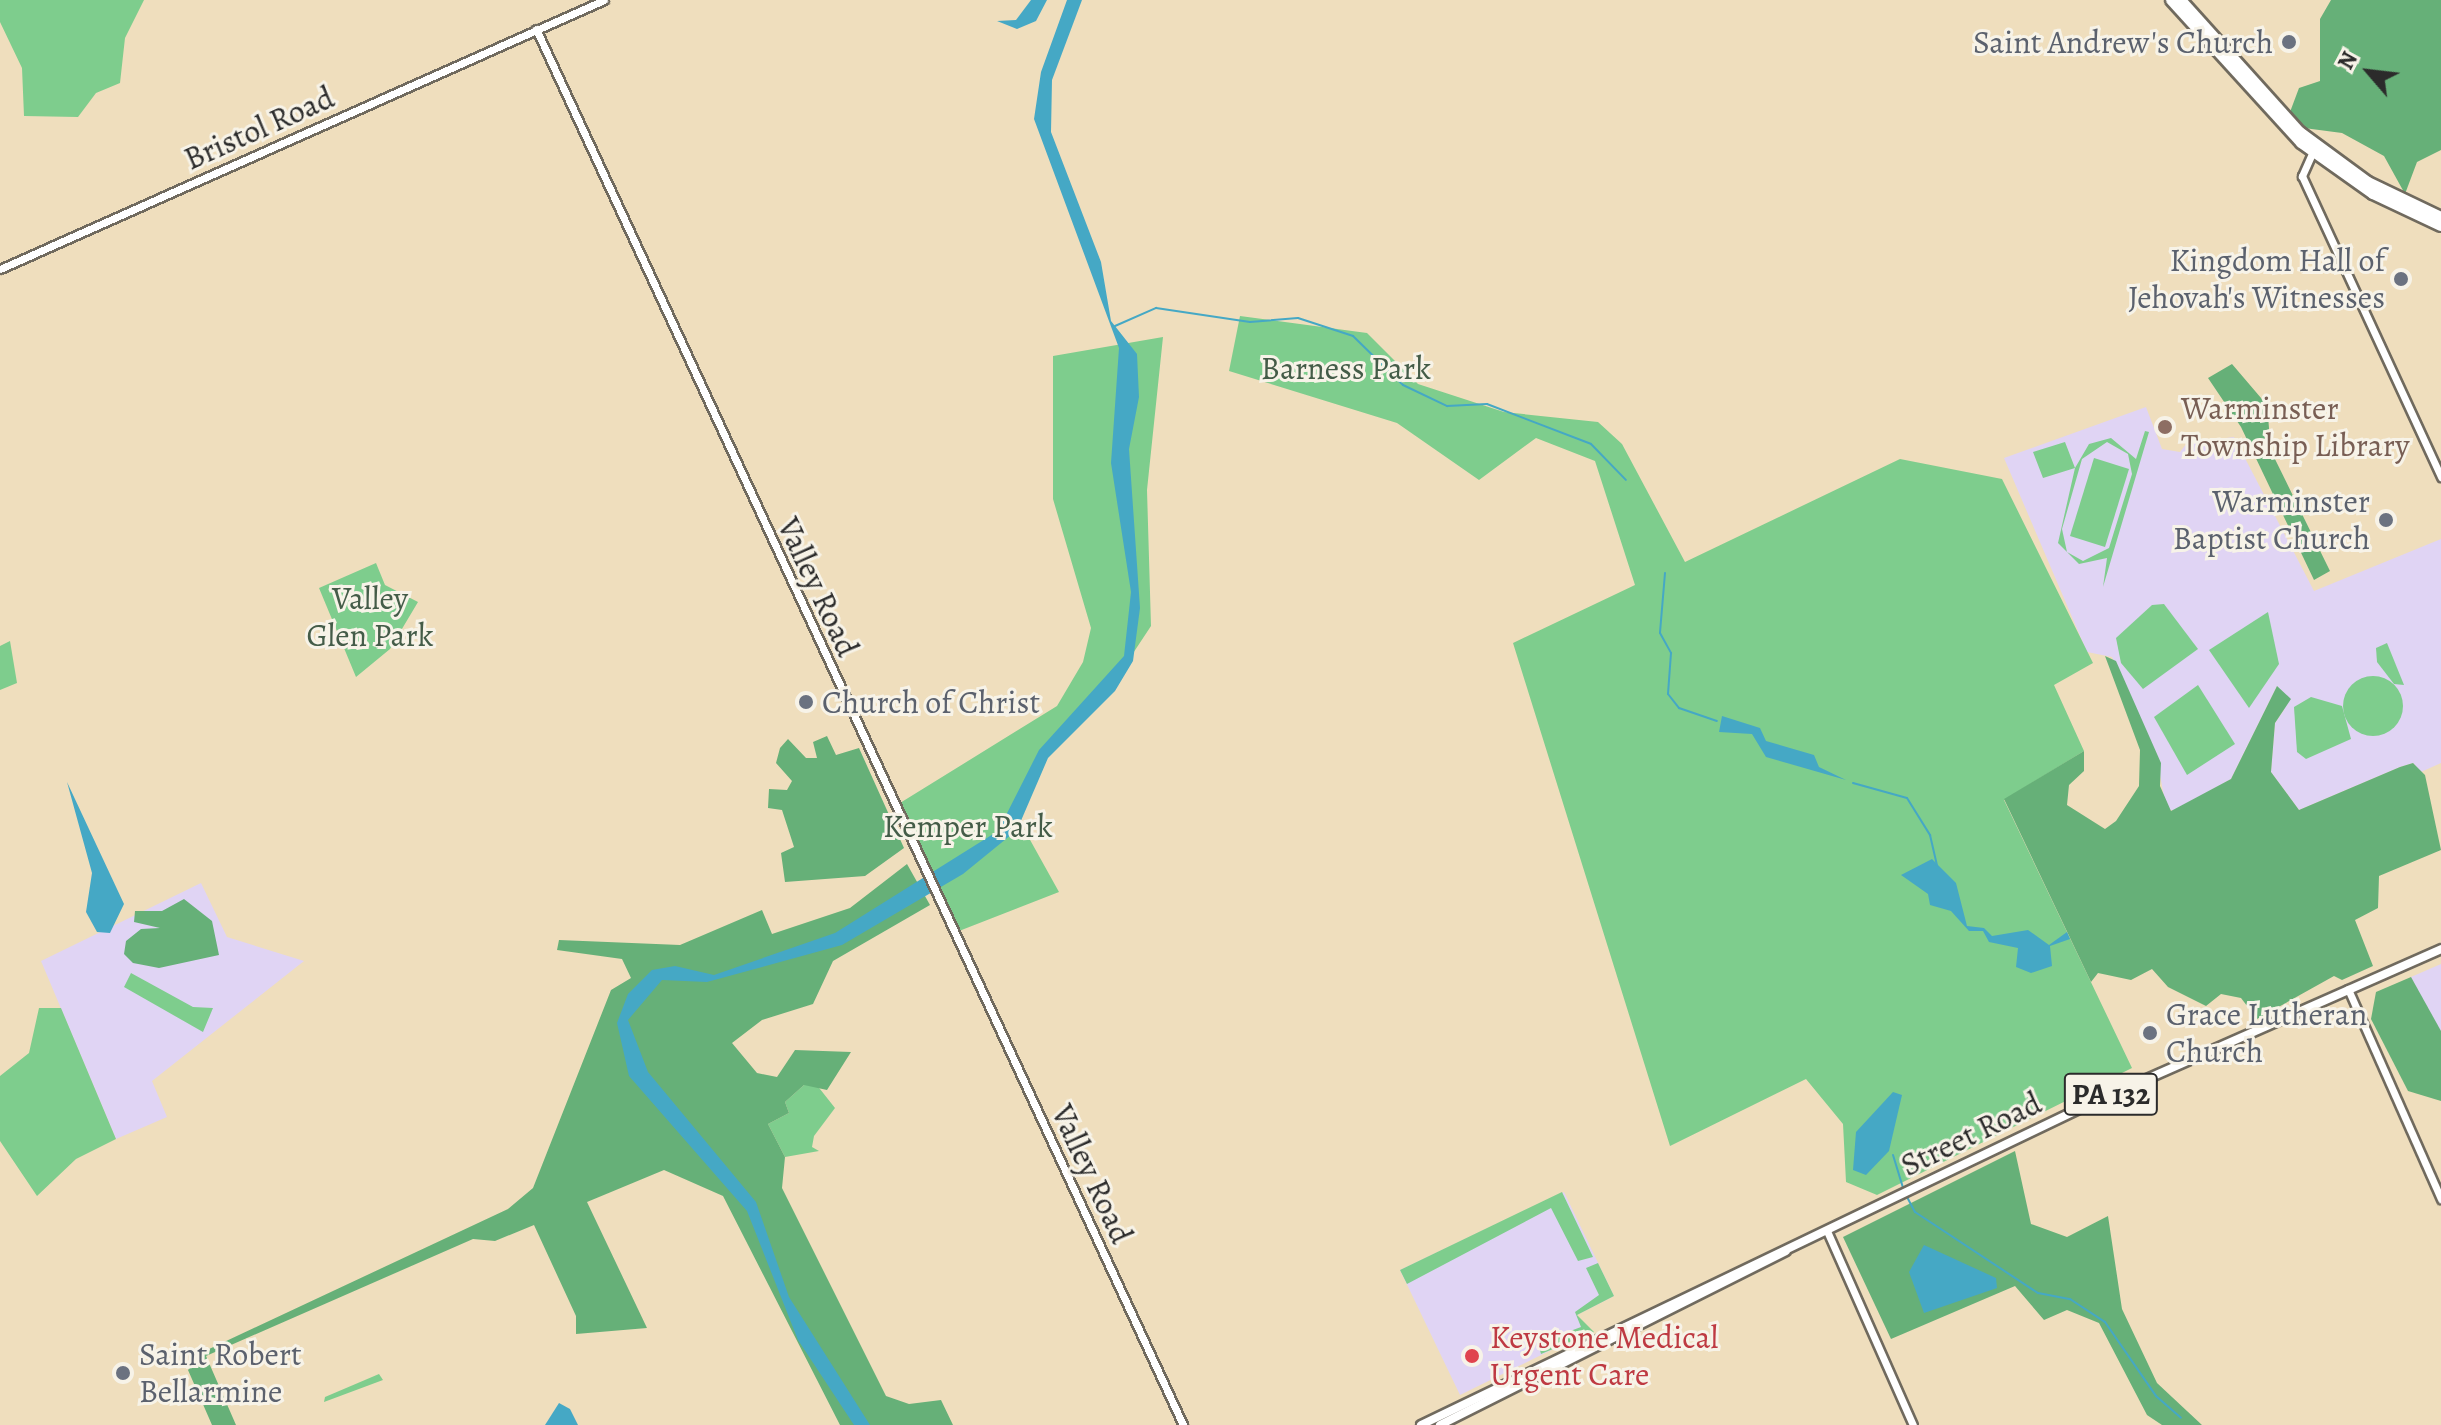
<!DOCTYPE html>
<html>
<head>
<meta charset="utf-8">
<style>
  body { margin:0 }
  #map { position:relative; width:2441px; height:1425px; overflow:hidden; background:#efdebd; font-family:Alegreya,serif }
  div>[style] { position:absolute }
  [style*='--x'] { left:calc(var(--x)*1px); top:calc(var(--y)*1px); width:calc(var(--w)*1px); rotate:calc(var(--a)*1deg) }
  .built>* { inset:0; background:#e0d4f4 }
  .green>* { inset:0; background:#7ecd8d }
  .round { border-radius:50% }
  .forest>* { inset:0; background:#66b078 }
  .water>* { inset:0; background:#45a8c5 }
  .stream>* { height:2px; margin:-1px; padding:0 1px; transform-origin:1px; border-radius:1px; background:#45a8c5 }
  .roads { filter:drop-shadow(2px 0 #706a5e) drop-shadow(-2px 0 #706a5e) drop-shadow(0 2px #706a5e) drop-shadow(0 -2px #706a5e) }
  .secondary>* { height:7px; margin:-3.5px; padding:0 3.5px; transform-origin:3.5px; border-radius:3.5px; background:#fff }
  .primary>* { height:8px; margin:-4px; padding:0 4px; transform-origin:4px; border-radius:4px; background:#fff }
  .highway>* { height:10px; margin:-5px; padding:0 5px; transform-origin:5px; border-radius:5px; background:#fff }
  .dots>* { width:22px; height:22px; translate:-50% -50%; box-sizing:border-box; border:4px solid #f7f3e8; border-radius:50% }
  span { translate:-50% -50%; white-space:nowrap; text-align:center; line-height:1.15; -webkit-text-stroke:6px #f7f3e8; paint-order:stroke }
  .shield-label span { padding:2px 6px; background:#f7f3e8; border:2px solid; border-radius:6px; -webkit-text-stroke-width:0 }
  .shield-label { font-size:30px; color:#2b2b2b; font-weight:700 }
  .worship-label { font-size:32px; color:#5b616d }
  .right { translate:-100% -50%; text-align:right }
  .left { translate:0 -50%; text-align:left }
  .street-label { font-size:32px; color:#2b2b2b }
  .park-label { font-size:32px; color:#445c48 }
  .education-label { font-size:32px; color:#785e54 }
  .health-label { font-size:32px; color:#be3a42 }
  .north { position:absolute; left:2329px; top:32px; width:80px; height:80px; -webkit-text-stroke:6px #f7f3e8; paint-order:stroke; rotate:298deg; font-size:22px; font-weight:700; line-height:32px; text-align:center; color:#2b2b2b }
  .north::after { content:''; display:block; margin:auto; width:28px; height:36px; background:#2b2b2b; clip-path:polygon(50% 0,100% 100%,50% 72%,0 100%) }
</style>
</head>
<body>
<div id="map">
  <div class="built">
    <div style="clip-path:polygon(2146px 407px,2162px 449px,2180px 452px,2187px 443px,2234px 437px,2314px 591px,2441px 539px,2441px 763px,2421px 772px,2413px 763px,2400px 767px,2299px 810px,2271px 772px,2275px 723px,2284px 710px,2277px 686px,2231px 779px,2174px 811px,2166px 808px,2159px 769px,2112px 657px,2087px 652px,2004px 458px)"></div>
    <div style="clip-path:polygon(201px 883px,227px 937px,304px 961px,152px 1081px,167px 1117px,116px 1139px,41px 961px)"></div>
    <div style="clip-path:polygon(2441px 964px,2441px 1031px,2438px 1033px,2411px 977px)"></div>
    <div style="clip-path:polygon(1564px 1192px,1614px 1296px,1577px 1315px,1586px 1333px,1460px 1395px,1400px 1270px)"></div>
  </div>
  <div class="green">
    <div style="clip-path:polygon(0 0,144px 0,125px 38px,120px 83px,96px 93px,78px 117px,24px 116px,22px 68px,0 22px)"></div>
    <div style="clip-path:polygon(1240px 316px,1367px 333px,1418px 384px,1504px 412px,1598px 422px,1622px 444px,1685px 562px,1900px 459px,2002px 479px,2093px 663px,2054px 685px,2084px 751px,2004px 800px,2132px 1068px,1877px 1195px,1846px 1182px,1843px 1124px,1806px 1079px,1670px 1146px,1513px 643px,1635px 585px,1595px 461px,1536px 438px,1479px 480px,1397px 423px,1229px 371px)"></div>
    <div style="clip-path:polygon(1163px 337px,1147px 490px,1151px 626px,1114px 682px,1043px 761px,1019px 820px,1059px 892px,959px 931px,900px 803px,1057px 706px,1083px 662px,1091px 628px,1053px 499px,1053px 356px)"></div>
    <div style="clip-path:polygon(evenodd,2145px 431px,2149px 432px,2103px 587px,2107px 558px,2079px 564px,2058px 543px,2075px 468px,2043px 478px,2033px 452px,2065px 442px,2075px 468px,2089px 444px,2111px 438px,2136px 459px,2145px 431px,2107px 442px,2128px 454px,2132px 474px,2109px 548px,2083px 561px,2067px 552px,2062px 529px,2082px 459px,2107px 442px)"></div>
    <div style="clip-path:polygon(2094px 458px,2129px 469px,2105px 547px,2070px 536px)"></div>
    <div style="clip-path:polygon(376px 563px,385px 585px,418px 602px,390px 649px,356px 677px,319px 588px)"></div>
    <div style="clip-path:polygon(2164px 604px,2198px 649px,2143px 689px,2121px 663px,2116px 638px,2152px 605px)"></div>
    <div style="clip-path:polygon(2268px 612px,2279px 664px,2249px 708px,2209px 650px)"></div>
    <div style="clip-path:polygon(10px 641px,17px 683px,0 690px,0 646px)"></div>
    <div style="clip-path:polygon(2387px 643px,2404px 685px,2394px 684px,2377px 662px,2376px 648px)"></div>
    <div class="round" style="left:2343px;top:676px;width:60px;height:60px"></div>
    <div style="clip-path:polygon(2198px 685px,2235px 744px,2187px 775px,2154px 717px)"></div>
    <div style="clip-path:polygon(2311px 697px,2342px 706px,2351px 739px,2306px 759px,2297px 752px,2294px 707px)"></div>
    <div style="clip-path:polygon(131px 973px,193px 1007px,213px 1008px,203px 1032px,124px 987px)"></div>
    <div style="clip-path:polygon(39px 1008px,61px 1008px,116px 1139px,76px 1159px,37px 1196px,0 1141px,0 1076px,29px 1053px)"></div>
    <div style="clip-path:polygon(816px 1084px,835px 1108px,814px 1136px,812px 1147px,819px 1151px,785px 1157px,768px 1124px,789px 1113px,785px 1102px,804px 1085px)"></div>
    <div style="clip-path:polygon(1562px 1192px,1593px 1257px,1578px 1261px,1551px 1208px,1407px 1284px,1400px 1270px)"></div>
    <div style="clip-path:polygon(1598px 1263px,1614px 1296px,1577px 1315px,1594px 1332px,1541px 1354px,1538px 1343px,1581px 1327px,1575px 1312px,1599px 1295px,1586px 1268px)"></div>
    <div style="clip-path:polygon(379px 1374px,383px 1380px,324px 1402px,325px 1397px)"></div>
  </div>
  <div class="forest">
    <div style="clip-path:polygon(2331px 0,2441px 0,2441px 150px,2417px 162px,2405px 194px,2384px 156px,2342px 133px,2304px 128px,2290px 112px,2299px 88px,2320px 81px,2320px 19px)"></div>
    <div style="clip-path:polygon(2232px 364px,2267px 405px,2271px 451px,2330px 571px,2314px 580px,2241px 427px,2208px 378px)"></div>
    <div style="clip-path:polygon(2105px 656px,2116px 661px,2161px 763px,2160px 786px,2171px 811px,2231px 779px,2277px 686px,2291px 699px,2275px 723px,2271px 772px,2299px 810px,2400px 767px,2413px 763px,2425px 775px,2441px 850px,2379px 876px,2378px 908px,2355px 920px,2373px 966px,2342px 980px,2334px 976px,2257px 1019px,2241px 998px,2221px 994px,2206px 1006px,2168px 987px,2152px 969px,2131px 980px,2098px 973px,2091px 982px,2004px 799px,2084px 751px,2084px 771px,2069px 785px,2067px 805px,2105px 829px,2116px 821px,2139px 786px,2140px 750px)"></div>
    <div style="clip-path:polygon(827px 736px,836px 755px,859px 748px,904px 848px,865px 876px,785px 882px,781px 853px,794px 847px,782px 810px,768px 808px,769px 789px,787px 790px,792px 781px,776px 763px,780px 748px,788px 739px,806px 758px,817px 758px,813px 742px)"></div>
    <div style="clip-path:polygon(907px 864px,930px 905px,833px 961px,813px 1004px,762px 1020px,732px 1043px,757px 1073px,777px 1077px,795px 1050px,851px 1052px,827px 1090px,804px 1085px,785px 1102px,789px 1113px,768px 1124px,785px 1157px,782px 1188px,886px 1396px,909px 1404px,941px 1400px,953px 1425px,840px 1425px,723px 1196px,664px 1170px,587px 1202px,647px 1328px,576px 1334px,576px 1316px,534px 1225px,495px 1241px,473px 1239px,206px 1356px,236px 1425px,212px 1425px,188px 1370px,207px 1350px,508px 1209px,533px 1188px,611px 990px,631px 978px,622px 959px,557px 950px,559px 940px,680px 945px,762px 910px,772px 934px,850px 908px)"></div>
    <div style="clip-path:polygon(184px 899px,212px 921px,219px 955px,159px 968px,133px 963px,124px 954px,126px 941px,141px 929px,160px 928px,134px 922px,135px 911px,162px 911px)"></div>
    <div style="clip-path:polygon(2411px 977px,2441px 1031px,2441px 1101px,2408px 1091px,2371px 1019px,2376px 992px)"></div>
    <div style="clip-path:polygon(2015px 1151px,2031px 1224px,2067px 1237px,2108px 1216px,2122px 1309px,2157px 1383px,2202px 1425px,2162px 1425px,2147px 1415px,2099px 1323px,2067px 1310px,2044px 1320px,2015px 1286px,1891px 1339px,1843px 1237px)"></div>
  </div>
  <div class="water">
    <div style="clip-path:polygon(1031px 0,1047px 0,1036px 21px,1017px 29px,997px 21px,1016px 20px)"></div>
    <div style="clip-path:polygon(1067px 0,1082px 0,1052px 80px,1051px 132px,1101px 262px,1111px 321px,1137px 354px,1139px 397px,1129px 449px,1140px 608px,1133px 661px,1115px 691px,1048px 758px,1017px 830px,963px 874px,842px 945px,707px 982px,662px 980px,628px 1020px,648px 1072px,756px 1202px,789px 1297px,870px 1425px,854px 1425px,798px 1340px,747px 1211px,629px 1076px,617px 1023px,628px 994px,652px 970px,675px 966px,714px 975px,835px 933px,998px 831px,1039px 750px,1124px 656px,1131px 592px,1111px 463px,1119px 348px,1034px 119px,1041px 72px)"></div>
    <div style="clip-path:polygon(1722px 716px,1760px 728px,1766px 741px,1814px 755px,1819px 767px,1846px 780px,1766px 757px,1752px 734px,1719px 732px)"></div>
    <div style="clip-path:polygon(67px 782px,124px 904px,110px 933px,97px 932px,86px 912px,92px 873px)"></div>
    <div style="clip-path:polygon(1932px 859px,1956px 883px,1967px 926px,1984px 928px,1992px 936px,2028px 930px,2049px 945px,2067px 932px,2070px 939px,2050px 946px,2052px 966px,2031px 973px,2016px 967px,2018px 948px,1989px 942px,1983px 931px,1969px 931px,1951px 911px,1930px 905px,1928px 894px,1901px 875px)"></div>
    <div style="clip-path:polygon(1893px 1092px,1902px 1095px,1889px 1151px,1866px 1175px,1853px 1170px,1856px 1132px)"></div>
    <div style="clip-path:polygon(1924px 1245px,1996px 1278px,1997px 1288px,1924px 1313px,1909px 1272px)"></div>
    <div style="clip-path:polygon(559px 1403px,570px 1409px,578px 1425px,545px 1425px)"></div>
  </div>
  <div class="stream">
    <div style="--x:1115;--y:326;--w:45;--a:-23.7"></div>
    <div style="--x:1156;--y:308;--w:95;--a:8.5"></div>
    <div style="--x:1250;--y:322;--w:48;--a:-4.8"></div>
    <div style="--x:1298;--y:318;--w:58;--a:18.1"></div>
    <div style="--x:1353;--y:336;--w:70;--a:44.4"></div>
    <div style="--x:1403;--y:385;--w:49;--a:25.5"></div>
    <div style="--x:1447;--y:406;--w:40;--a:-2.9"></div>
    <div style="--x:1487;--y:404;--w:111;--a:21"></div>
    <div style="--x:1591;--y:444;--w:50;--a:45.8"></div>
    <div style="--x:1665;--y:573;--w:60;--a:94.8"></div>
    <div style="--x:1660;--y:633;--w:23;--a:61"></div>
    <div style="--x:1671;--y:653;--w:41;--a:94.2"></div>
    <div style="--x:1668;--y:694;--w:18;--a:52"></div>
    <div style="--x:1679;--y:708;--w:40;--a:18.9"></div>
    <div style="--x:1853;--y:783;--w:56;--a:15.5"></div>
    <div style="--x:1907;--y:798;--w:44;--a:58.1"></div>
    <div style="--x:1930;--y:835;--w:31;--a:77"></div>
    <div style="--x:1893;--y:1155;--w:38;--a:73"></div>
    <div style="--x:1907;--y:1197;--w:17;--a:62"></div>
    <div style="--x:1915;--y:1212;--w:147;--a:33.4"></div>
    <div style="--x:2038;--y:1293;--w:33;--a:11"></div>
    <div style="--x:2070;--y:1299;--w:42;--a:33.3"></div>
    <div style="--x:2105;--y:1322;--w:90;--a:55.4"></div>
    <div style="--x:2156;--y:1396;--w:33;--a:41"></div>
  </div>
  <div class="roads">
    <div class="secondary">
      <div style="--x:536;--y:29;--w:1539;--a:65.13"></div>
      <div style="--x:2314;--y:149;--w:30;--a:114"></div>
      <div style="--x:2302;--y:176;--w:332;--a:65.2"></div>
      <div style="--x:0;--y:269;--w:661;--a:-24.01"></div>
      <div style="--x:2348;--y:989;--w:230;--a:66.1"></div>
      <div style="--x:1827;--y:1231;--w:212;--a:66.1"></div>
    </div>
    <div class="primary">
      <div style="--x:1421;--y:1425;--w:732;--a:-25.66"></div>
      <div style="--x:2081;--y:1108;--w:394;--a:-23.8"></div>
      <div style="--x:1440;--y:1425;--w:387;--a:-26.7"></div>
    </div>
    <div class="highway">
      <div style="--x:2171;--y:0;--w:193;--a:47.7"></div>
      <div style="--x:2301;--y:143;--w:88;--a:35.3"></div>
      <div style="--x:2373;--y:194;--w:75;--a:25.2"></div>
      <div style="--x:2181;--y:0;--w:178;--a:48"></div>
      <div style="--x:2300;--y:132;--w:84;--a:36.3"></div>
      <div style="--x:2368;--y:182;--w:81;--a:25.6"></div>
    </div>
  </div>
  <div class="dots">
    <div style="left:2289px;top:42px;background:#6b7280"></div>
    <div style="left:2401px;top:279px;background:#6b7280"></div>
    <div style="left:2165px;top:427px;background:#8d6e63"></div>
    <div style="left:2386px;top:520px;background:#6b7280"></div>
    <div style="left:806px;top:702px;background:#6b7280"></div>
    <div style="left:2150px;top:1033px;background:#6b7280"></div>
    <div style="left:1472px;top:1356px;background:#e0444e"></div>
    <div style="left:123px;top:1373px;background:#6b7280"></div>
  </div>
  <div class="shield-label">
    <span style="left:2111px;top:1094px">PA 132</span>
  </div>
  <div class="worship-label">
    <span class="right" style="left:2273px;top:42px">Saint Andrew's Church</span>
    <span class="right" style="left:2385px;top:279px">Kingdom Hall of<br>Jehovah's Witnesses</span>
    <span class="right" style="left:2370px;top:520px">Warminster<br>Baptist Church</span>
    <span class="left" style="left:822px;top:702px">Church of Christ</span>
    <span class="left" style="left:2166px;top:1033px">Grace Lutheran<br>Church</span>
    <span class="left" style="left:139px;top:1373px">Saint Robert<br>Bellarmine</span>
  </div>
  <div class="street-label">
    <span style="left:259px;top:128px;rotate:-24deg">Bristol Road</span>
    <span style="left:818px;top:587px;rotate:65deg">Valley Road</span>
    <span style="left:1971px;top:1134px;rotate:-26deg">Street Road</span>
    <span style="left:1092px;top:1174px;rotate:65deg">Valley Road</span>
  </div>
  <div class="park-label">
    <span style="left:1346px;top:368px">Barness Park</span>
    <span style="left:370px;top:617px">Valley<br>Glen Park</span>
    <span style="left:968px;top:826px">Kemper Park</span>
  </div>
  <div class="education-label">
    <span class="left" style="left:2181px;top:427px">Warminster<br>Township Library</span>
  </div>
  <div class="health-label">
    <span class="left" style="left:1490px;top:1356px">Keystone Medical<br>Urgent Care</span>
  </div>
  <div class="north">N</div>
</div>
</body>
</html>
